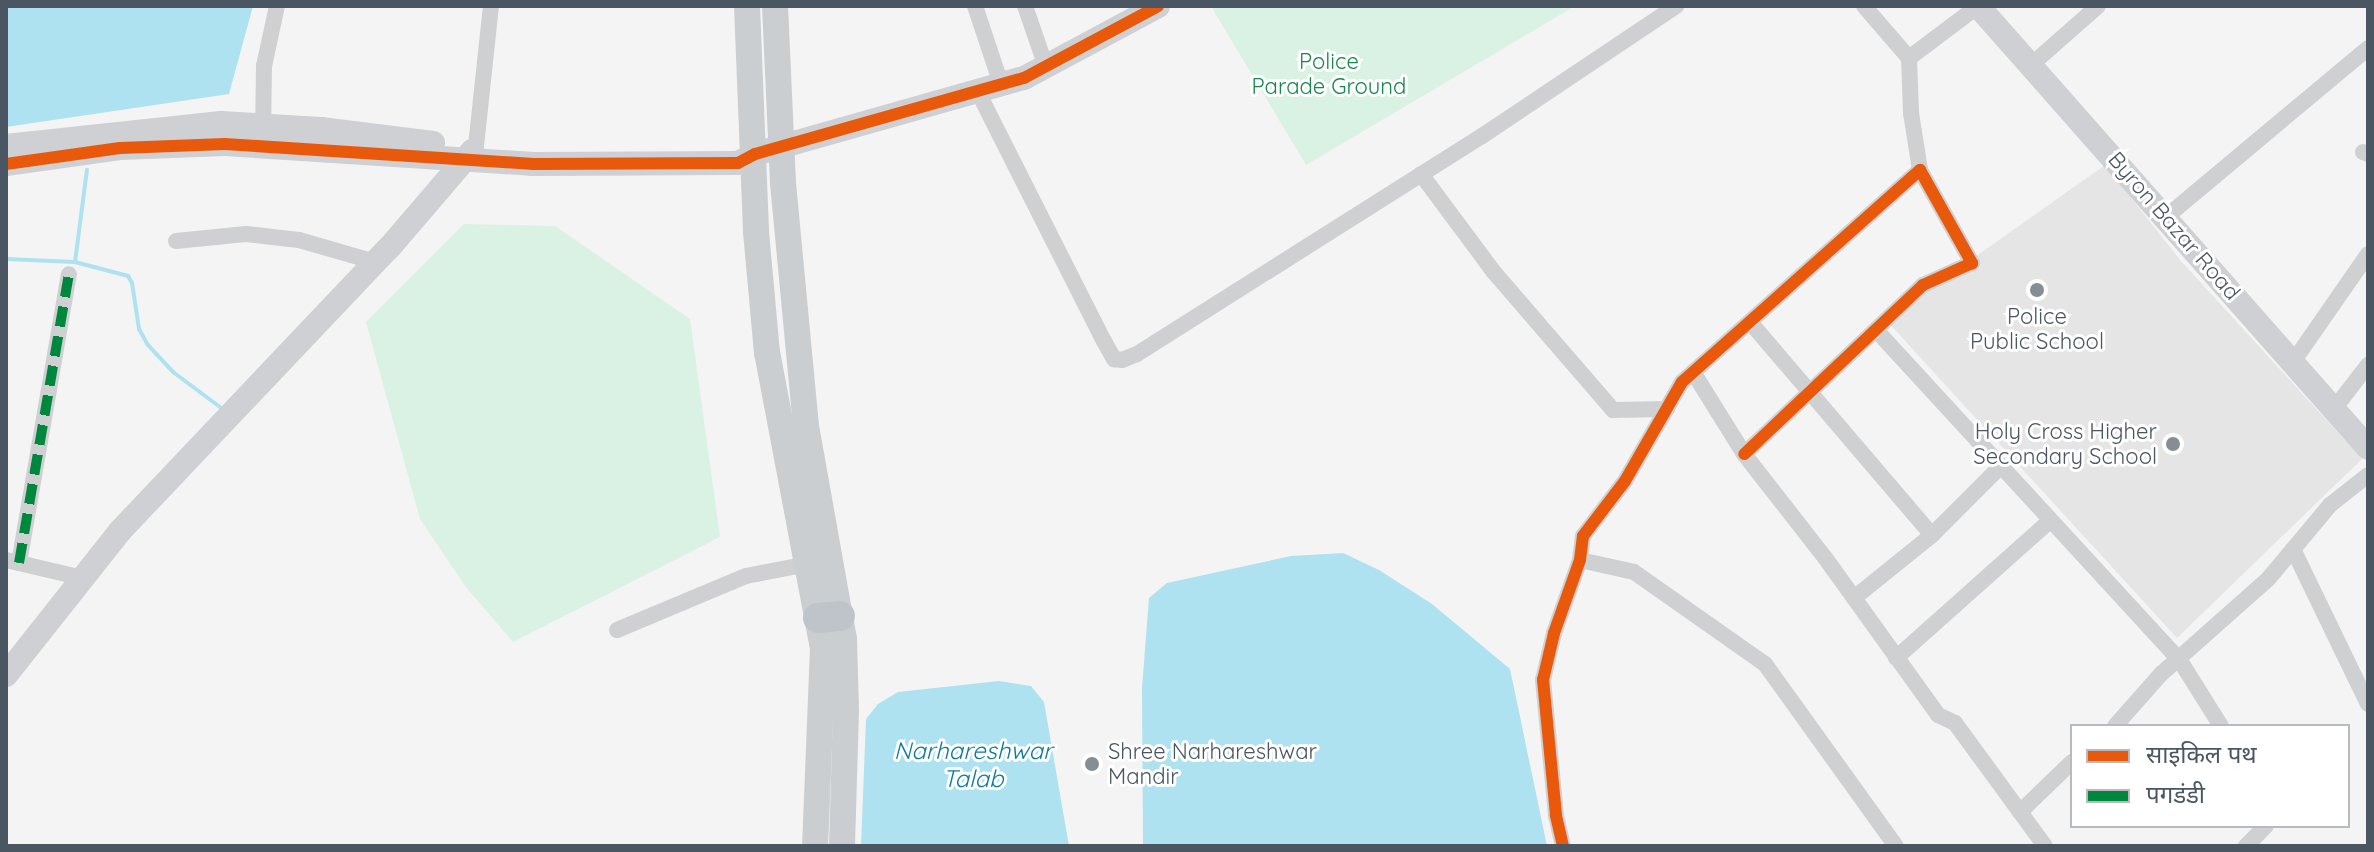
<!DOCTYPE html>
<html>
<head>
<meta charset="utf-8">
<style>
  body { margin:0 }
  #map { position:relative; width:2374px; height:852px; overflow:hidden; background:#f4f4f4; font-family:Quicksand,"Noto Sans Devanagari",sans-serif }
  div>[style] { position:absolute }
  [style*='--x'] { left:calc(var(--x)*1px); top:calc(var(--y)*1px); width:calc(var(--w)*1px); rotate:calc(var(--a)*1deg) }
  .education>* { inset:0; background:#e6e5e6 }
  .green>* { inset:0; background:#d9f2e3 }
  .water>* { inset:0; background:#aee2f0 }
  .stream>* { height:4px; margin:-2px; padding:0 2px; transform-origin:2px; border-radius:2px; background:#aee2f0 }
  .street>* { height:16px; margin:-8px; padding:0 8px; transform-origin:8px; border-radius:8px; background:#ced0d2 }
  .secondary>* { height:24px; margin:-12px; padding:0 12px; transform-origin:12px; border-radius:12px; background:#ced0d4 }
  .primary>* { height:26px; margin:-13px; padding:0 13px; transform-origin:13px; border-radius:13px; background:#caced1 }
  .highway>* { height:30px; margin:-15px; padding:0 15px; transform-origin:15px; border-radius:15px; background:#bec4c9 }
  .quiet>* { height:10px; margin-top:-5px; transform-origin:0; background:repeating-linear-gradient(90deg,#00873e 0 20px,transparent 0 30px) }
  .cycleway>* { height:12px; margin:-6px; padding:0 6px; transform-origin:6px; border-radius:6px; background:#e8590c }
  .dots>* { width:22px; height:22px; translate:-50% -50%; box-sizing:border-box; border:4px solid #fff; border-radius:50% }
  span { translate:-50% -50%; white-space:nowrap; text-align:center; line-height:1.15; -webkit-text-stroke:6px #fff; paint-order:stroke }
  .park-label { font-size:22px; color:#17864f }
  .street-label { font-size:22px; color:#4a5661 }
  .poi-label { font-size:22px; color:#4a5661 }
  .right { translate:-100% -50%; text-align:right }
  .left { translate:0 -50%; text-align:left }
  .water-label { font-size:24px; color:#0c7c9b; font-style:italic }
  .frame { position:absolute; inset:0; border:8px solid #4a5661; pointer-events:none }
  .legend { position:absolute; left:2070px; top:724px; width:280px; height:104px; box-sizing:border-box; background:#fff; border:2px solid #b7bbc0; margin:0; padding:10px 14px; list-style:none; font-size:24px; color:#4a5661 }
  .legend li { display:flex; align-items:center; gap:16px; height:40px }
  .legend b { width:40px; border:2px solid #b7bbc0 }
</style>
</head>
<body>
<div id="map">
  <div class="education">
    <div style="clip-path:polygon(2105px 165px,2181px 261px,2362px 459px,2177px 638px,1886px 320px)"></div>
  </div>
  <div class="green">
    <div style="clip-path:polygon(1215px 6px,1575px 6px,1306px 165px,1212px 8px)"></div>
    <div style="clip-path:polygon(464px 224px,555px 226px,690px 319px,720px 537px,513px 642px,465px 586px,420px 519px,366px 322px)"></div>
  </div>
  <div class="water">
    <div style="clip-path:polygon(6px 6px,253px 6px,229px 94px,6px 127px)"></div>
    <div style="clip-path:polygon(1343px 553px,1379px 570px,1432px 604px,1510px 669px,1547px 846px,1143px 846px,1142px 688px,1149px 598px,1167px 583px,1291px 556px)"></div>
    <div style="clip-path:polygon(999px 681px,1031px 686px,1044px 702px,1069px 846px,861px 846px,866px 719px,878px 704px,898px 692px)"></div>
  </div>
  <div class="stream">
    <div style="--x:6;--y:259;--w:69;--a:2.5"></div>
    <div style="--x:75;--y:262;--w:55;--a:14.8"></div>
    <div style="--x:128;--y:276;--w:8;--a:60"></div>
    <div style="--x:132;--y:283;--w:47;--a:81.3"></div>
    <div style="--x:139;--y:329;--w:18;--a:61"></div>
    <div style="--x:148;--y:345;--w:37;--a:47"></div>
    <div style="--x:173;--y:372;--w:59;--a:36.7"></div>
    <div style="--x:75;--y:262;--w:93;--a:-82.6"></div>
  </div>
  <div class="street">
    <div style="--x:975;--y:6;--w:82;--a:71.6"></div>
    <div style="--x:1025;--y:6;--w:65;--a:71"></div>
    <div style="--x:1864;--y:6;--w:69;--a:49.1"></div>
    <div style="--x:1909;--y:58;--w:55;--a:87.9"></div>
    <div style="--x:1911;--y:113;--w:58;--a:81"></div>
    <div style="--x:1909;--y:58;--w:86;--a:-37"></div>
    <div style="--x:2031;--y:65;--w:89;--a:-41.4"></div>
    <div style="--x:977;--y:90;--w:281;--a:63.2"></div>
    <div style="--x:1104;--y:341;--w:21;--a:61"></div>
    <div style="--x:1114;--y:359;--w:8;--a:7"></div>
    <div style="--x:1122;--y:360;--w:16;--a:-22"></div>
    <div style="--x:1137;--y:354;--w:408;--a:-32.3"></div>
    <div style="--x:1482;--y:136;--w:234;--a:-33.8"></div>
    <div style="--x:263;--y:136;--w:70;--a:-89.2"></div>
    <div style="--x:264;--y:66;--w:61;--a:-77.8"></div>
    <div style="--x:476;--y:146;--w:141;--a:-83.9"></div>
    <div style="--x:2363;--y:152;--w:5;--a:22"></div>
    <div style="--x:1421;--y:174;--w:121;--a:53.4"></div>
    <div style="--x:1493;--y:271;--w:184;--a:49.2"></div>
    <div style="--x:1613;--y:410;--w:54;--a:-1.1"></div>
    <div style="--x:2166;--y:217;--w:263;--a:-39.9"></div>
    <div style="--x:176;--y:241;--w:70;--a:-5.7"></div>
    <div style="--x:246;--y:234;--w:53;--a:6.5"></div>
    <div style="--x:299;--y:240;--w:79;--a:16.1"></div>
    <div style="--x:1750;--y:322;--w:280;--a:49.5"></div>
    <div style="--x:1876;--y:330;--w:447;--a:47.4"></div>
    <div style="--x:2179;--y:659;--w:79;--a:57.9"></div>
    <div style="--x:2293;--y:362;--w:131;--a:-55.2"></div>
    <div style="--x:1693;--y:372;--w:97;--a:58.1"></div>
    <div style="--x:1744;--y:454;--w:133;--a:52"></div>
    <div style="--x:1826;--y:559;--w:192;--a:54.3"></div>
    <div style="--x:1938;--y:715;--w:19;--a:25"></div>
    <div style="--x:1955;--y:723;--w:152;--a:53.8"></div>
    <div style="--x:2334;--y:409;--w:56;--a:-52.3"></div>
    <div style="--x:2293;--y:549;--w:172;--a:64.2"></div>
    <div style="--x:6;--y:560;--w:79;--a:13.2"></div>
    <div style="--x:1580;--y:560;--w:55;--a:12.5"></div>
    <div style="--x:1634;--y:572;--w:160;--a:35.1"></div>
    <div style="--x:1765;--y:664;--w:224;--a:54.3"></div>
    <div style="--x:19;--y:563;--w:293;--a:-80.2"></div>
    <div style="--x:1854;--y:598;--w:100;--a:-38.9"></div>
    <div style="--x:1932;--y:535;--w:96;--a:-45"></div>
    <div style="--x:617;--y:630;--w:140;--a:-22.7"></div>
    <div style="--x:746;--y:576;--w:63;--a:-11"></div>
    <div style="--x:1896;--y:658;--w:206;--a:-41.7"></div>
    <div style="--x:2115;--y:726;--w:69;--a:-48.5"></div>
    <div style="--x:2161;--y:674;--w:144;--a:-41.6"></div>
    <div style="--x:2269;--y:578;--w:95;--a:-50.1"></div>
    <div style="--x:2330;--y:505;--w:48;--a:-38.3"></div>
    <div style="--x:2020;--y:812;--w:72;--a:-43.9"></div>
    <div style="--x:1563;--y:846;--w:32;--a:-103"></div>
    <div style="--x:1556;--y:815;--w:136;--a:-95.5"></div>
    <div style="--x:1543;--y:680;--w:48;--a:-76.8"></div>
    <div style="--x:1554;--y:633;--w:77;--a:-70.4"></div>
    <div style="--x:1580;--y:560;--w:24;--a:-83"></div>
    <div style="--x:1583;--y:536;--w:69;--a:-52.6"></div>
    <div style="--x:1625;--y:481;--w:114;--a:-60.1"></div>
    <div style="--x:1682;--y:382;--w:319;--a:-41.7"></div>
    <div style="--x:1920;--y:170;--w:107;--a:60.8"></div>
    <div style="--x:1972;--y:263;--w:54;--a:155.8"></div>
    <div style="--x:1923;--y:285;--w:246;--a:136.6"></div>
    <div style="--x:2246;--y:846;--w:28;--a:-45"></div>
  </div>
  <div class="secondary">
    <div style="--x:1978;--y:6;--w:589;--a:48.58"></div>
    <div style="--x:6;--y:146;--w:216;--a:-6.1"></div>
    <div style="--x:221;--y:123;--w:100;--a:3.4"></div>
    <div style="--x:321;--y:129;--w:113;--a:7.1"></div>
    <div style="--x:6;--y:164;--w:115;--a:-8"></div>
    <div style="--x:120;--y:148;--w:105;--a:-2.2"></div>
    <div style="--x:225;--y:144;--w:309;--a:3.7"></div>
    <div style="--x:533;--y:164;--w:205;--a:-0.3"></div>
    <div style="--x:738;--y:163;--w:19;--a:-28"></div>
    <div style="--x:755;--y:154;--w:280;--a:-15.8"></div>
    <div style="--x:1024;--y:78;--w:152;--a:-28.2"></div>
    <div style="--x:6;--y:675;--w:184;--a:-51.6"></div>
    <div style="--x:120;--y:531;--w:390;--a:-46.5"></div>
    <div style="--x:389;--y:248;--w:128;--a:-49.4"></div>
  </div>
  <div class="primary">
    <div style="--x:747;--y:6;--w:226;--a:87.7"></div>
    <div style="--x:756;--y:232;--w:121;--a:84.8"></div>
    <div style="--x:767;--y:352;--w:301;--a:79.3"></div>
    <div style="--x:823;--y:648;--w:198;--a:92.3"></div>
    <div style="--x:775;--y:6;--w:177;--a:87.4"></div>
    <div style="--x:783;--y:183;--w:244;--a:84.6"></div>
    <div style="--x:806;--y:426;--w:216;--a:79.9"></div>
    <div style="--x:844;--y:639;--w:72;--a:88.4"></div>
    <div style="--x:846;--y:711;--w:135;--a:91.7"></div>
  </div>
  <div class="highway">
    <div style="--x:818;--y:618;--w:22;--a:-5"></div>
  </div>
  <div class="quiet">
    <div style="--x:19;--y:563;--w:293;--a:-80.2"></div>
  </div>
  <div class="cycleway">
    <div style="--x:6;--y:164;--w:115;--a:-8"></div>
    <div style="--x:120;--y:148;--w:105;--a:-2.2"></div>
    <div style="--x:225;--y:144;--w:309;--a:3.7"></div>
    <div style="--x:533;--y:164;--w:205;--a:-0.3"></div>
    <div style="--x:738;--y:163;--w:19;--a:-28"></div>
    <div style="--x:755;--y:154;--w:280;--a:-15.8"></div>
    <div style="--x:1024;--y:78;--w:152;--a:-28.2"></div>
    <div style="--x:1563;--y:846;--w:32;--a:-103"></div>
    <div style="--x:1556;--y:815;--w:136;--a:-95.5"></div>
    <div style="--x:1543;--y:680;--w:48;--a:-76.8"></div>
    <div style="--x:1554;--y:633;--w:77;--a:-70.4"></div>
    <div style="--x:1580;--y:560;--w:24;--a:-83"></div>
    <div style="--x:1583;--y:536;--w:69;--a:-52.6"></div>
    <div style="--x:1625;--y:481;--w:114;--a:-60.1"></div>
    <div style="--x:1682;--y:382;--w:319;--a:-41.7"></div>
    <div style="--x:1920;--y:170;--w:107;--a:60.8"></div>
    <div style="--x:1972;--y:263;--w:54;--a:155.8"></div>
    <div style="--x:1923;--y:285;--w:246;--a:136.6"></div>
  </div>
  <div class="dots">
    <div style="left:2037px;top:290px;background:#868d94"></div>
    <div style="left:2173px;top:444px;background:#868d94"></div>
    <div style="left:1092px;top:764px;background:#868d94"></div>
  </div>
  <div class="park-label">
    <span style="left:1329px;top:74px">Police<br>Parade Ground</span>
  </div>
  <div class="street-label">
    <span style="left:2174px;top:226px;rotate:49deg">Byron Bazar Road</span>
  </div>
  <div class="poi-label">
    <span style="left:2037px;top:329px">Police<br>Public School</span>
    <span class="right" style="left:2157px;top:444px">Holy Cross Higher<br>Secondary School</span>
    <span class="left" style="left:1108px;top:764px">Shree Narhareshwar<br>Mandir</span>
  </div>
  <div class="water-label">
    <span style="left:973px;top:765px">Narhareshwar<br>Talab</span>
  </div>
  <div class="frame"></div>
  <ul class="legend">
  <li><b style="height:10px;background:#e8590c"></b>साइकिल पथ</li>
  <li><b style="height:10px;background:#00873e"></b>पगडंडी</li>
  </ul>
</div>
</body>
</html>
